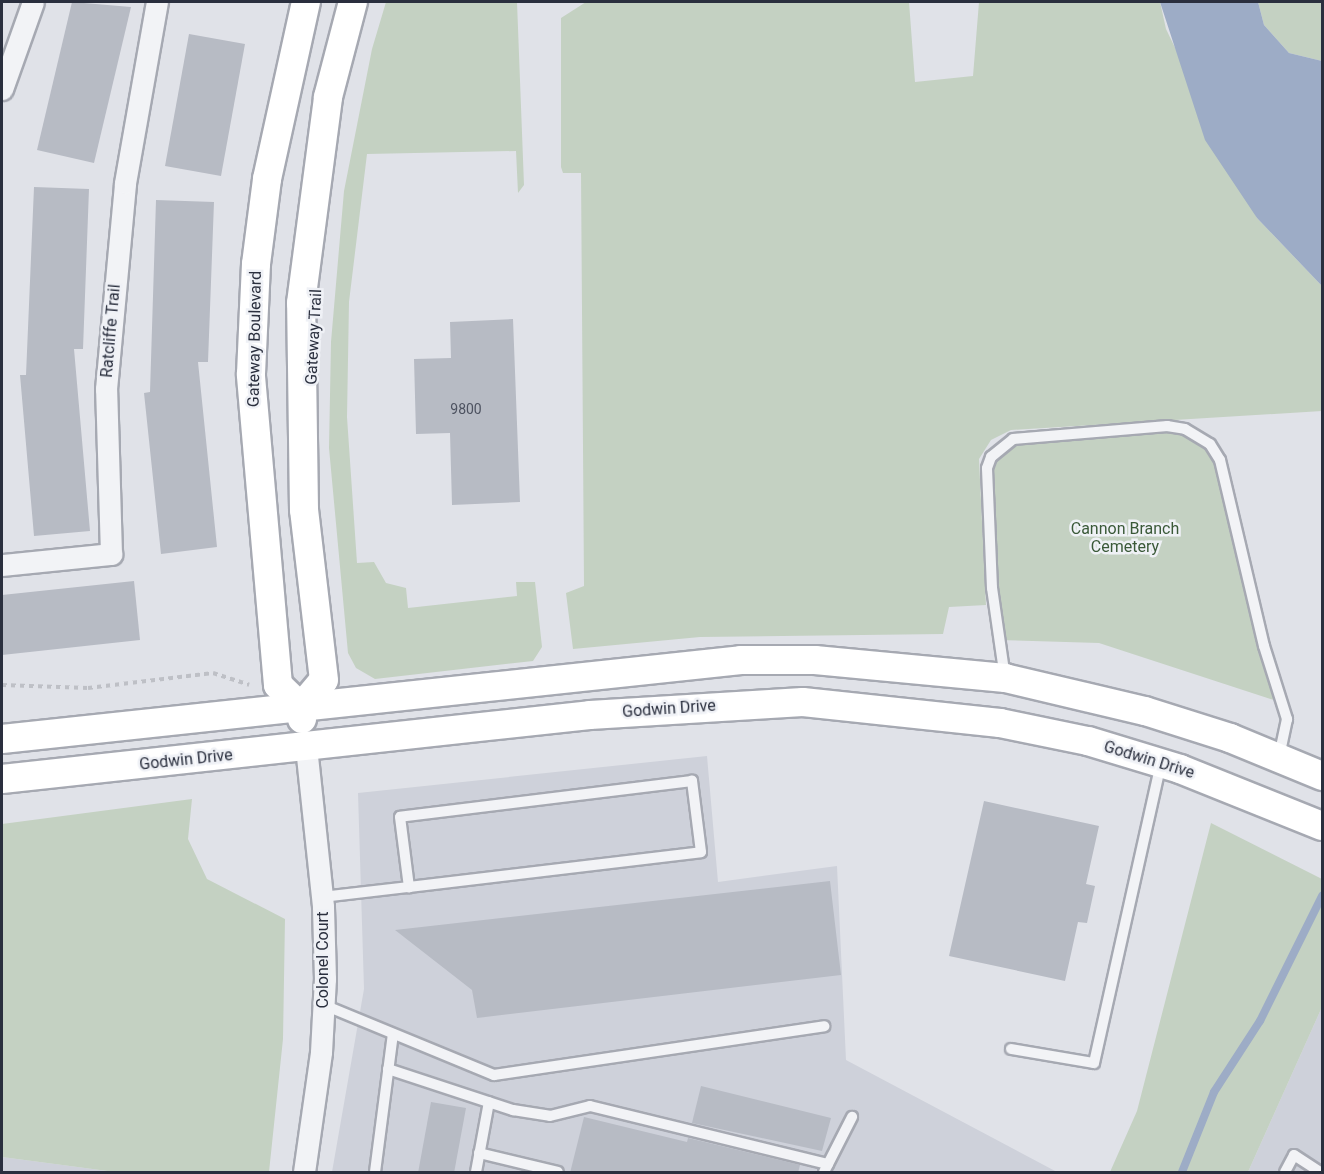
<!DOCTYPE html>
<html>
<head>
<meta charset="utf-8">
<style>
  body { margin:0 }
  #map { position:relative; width:1324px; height:1174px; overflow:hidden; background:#e0e2e8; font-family:Roboto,sans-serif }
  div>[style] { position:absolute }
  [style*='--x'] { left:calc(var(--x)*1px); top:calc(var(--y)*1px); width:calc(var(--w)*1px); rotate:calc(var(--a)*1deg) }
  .built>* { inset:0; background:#ced1da }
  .green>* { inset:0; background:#c4d1c2 }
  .water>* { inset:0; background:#9dacc6 }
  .stream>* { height:8px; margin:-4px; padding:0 4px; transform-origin:4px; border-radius:4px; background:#9dacc6 }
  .building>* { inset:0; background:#b7bbc4 }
  .path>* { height:4px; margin-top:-2px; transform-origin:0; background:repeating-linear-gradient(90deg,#bec0c6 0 4.5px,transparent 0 9px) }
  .roads { filter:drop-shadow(2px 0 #a6a9b2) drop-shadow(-2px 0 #a6a9b2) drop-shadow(0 2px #a6a9b2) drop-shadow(0 -2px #a6a9b2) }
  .lane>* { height:10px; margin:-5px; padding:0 5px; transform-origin:5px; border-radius:5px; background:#f2f3f6 }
  .street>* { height:21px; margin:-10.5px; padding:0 10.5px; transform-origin:10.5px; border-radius:10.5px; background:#f2f3f6 }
  .secondary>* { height:28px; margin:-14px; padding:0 14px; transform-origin:14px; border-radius:14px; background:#fff }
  span { translate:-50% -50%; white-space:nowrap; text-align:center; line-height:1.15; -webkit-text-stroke:5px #eff1f6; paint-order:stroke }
  .number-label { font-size:14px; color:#4d5260 }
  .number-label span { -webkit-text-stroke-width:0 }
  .street-label { font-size:16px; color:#2a2f3e }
  .park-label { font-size:16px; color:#3a5938 }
  .frame { position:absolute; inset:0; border:3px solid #2a2f3e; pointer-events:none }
</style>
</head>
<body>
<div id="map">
  <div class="built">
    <div style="clip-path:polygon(707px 756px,718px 882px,837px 866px,846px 1060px,1057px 1172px,332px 1172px,364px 989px,358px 793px)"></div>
    <div style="clip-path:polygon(1322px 1007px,1322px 1172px,1248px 1172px)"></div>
    <div style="clip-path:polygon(2px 1157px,115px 1172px,2px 1172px)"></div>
  </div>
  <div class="green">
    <div style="clip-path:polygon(386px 2px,517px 2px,524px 185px,518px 193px,516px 151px,367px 154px,349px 302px,347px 417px,357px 563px,374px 562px,386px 583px,406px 588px,408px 608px,517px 596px,516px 582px,535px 582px,542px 647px,533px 661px,375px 679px,356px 668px,348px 653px,329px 448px,331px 342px,344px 191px,372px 49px)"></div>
    <div style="clip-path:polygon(586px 2px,909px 2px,915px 82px,973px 76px,979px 2px,1160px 2px,1166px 29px,1257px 218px,1322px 286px,1322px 411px,1011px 430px,991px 440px,979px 459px,986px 605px,949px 607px,943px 634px,700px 637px,573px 649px,566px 593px,584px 586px,581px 173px,563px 173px,561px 167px,561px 18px)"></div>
    <div style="clip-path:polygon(1258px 2px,1322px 2px,1322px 61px,1289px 53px,1264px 25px)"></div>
    <div style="clip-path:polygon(1167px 426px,1210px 444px,1283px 703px,1099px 643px,998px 640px,991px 457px,1000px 446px)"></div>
    <div style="clip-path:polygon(192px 799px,188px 839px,207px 879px,285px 919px,283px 1039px,269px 1172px,115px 1172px,2px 1157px,2px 824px)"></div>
    <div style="clip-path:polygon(1211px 823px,1322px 879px,1322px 1007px,1248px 1172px,1110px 1172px,1137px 1111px)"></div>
  </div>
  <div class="water">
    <div style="clip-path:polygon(1160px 2px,1258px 2px,1264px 25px,1289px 53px,1322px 61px,1322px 286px,1257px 218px,1205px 140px)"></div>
  </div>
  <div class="stream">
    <div style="--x:1182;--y:1172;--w:86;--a:-68.2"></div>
    <div style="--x:1214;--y:1092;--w:85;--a:-57.1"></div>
    <div style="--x:1260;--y:1021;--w:140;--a:-63.6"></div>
  </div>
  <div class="building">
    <div style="clip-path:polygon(72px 2px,131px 7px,94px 163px,37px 150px)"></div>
    <div style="clip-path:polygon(189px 34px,245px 44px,221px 176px,165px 166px)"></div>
    <div style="clip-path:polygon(34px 187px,89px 189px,83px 349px,74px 349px,90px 531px,34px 536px,20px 375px,26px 375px)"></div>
    <div style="clip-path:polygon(156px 200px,214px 202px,208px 362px,198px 362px,217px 547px,161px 554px,144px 393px,150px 392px)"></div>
    <div style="clip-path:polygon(513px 319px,520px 502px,452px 505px,450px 433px,416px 434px,414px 359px,451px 358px,450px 322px)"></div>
    <div style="clip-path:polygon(134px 581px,140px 640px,2px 655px,2px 595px)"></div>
    <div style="clip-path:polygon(984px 801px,1099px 826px,1086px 884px,1095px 886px,1087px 923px,1078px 922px,1065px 981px,949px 956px)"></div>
    <div style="clip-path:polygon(830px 881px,841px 975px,477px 1018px,472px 990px,395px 930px)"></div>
    <div style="clip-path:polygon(701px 1086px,831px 1118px,822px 1151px,692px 1123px)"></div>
    <div style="clip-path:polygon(431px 1102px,466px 1108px,454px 1173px,418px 1173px)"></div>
    <div style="clip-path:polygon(584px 1117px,687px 1142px,688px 1138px,800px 1165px,798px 1173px,570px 1173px)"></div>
  </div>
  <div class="path">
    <div style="--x:2;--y:685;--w:86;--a:2"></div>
    <div style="--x:88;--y:688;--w:126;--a:-6.8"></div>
    <div style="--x:213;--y:673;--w:38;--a:18"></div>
  </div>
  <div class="roads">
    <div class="lane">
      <div style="--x:1005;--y:678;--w:91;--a:-98.2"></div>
      <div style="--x:992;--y:588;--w:120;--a:-92.4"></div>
      <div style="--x:987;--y:468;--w:12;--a:-70"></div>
      <div style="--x:991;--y:457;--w:28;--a:-39"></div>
      <div style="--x:1013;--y:439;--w:155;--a:-4.8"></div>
      <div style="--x:1167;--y:426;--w:18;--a:9"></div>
      <div style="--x:1185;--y:429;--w:29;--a:31"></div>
      <div style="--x:1210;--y:444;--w:19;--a:58"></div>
      <div style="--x:1220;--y:460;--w:191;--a:76.7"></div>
      <div style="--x:1264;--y:646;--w:77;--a:72.5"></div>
      <div style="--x:1287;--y:719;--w:39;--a:102"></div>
      <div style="--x:322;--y:897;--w:88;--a:-6.6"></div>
      <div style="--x:409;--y:887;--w:294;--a:-6.8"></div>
      <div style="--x:701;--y:852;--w:72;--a:-97.2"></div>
      <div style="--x:692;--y:781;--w:294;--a:173"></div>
      <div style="--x:400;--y:817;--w:71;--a:82.7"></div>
      <div style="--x:324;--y:1005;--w:184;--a:22.4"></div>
      <div style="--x:494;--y:1075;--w:334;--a:-8.4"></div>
      <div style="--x:1011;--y:1049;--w:84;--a:9.6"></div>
      <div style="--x:1094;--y:1063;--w:307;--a:-77.4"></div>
      <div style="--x:388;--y:1069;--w:132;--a:18.2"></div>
      <div style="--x:513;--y:1110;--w:37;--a:9"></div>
      <div style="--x:550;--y:1116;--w:41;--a:-14"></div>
      <div style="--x:590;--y:1106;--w:245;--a:13.7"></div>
      <div style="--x:479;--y:1153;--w:81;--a:13.5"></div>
      <div style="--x:375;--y:1172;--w:139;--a:-82.6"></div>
      <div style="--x:476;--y:1172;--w:71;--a:-79.5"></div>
      <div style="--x:824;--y:1172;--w:62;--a:-63"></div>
      <div style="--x:1285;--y:1172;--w:19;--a:-62"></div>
      <div style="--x:1294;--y:1155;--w:31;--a:33"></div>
    </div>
    <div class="street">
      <div style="--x:2;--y:89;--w:92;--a:-70.4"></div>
      <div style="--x:2;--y:565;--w:110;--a:-5.8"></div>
      <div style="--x:111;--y:554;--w:165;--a:-91.7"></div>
      <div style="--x:106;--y:389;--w:207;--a:-84.7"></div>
      <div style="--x:125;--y:183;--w:184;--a:-80"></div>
      <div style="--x:304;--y:1172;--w:121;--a:-81.9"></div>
      <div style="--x:321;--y:1052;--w:73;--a:-86.9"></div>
      <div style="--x:325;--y:979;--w:73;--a:-91.6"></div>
      <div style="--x:323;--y:906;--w:159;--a:-96.1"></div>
    </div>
    <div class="secondary">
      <div style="--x:301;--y:707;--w:35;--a:-50"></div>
      <div style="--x:324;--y:680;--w:171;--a:-96.7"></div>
      <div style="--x:304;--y:510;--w:207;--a:-90.8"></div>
      <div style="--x:301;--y:303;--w:208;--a:-82.5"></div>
      <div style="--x:328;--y:97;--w:98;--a:-75.3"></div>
      <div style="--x:302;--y:719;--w:12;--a:-95"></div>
      <div style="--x:301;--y:707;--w:32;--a:-136"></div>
      <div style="--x:278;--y:685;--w:312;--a:-95"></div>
      <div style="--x:251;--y:374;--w:110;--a:-87.4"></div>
      <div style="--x:256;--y:264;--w:86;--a:-82.6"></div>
      <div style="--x:267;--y:179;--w:181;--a:-77.6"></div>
      <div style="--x:2;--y:739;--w:743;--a:-6.1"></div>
      <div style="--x:741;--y:660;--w:74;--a:0"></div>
      <div style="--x:815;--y:660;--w:191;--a:5.4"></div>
      <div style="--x:1005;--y:678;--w:144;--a:13.3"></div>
      <div style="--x:1145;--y:711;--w:89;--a:17.6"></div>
      <div style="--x:1230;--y:738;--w:100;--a:22.4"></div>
      <div style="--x:2;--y:779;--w:591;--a:-6.21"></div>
      <div style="--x:590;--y:715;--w:213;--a:-3.5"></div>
      <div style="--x:803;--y:702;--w:198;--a:6.1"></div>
      <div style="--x:1000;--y:723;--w:90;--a:11.6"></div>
      <div style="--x:1088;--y:741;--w:96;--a:16.9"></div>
      <div style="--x:1180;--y:769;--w:153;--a:21.9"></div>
    </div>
  </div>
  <div class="number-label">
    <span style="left:466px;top:409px">9800</span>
  </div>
  <div class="street-label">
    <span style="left:111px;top:331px;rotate:-85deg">Ratcliffe Trail</span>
    <span style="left:314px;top:337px;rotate:-87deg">Gateway Trail</span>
    <span style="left:255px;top:339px;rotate:-89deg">Gateway Boulevard</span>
    <span style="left:669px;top:709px;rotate:-4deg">Godwin Drive</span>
    <span style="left:186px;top:760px;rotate:-6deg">Godwin Drive</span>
    <span style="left:1149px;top:760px;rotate:17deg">Godwin Drive</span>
    <span style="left:323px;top:960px;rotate:-90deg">Colonel Court</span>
  </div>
  <div class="park-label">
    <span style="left:1125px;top:538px">Cannon Branch<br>Cemetery</span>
  </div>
  <div class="frame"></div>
</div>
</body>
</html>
